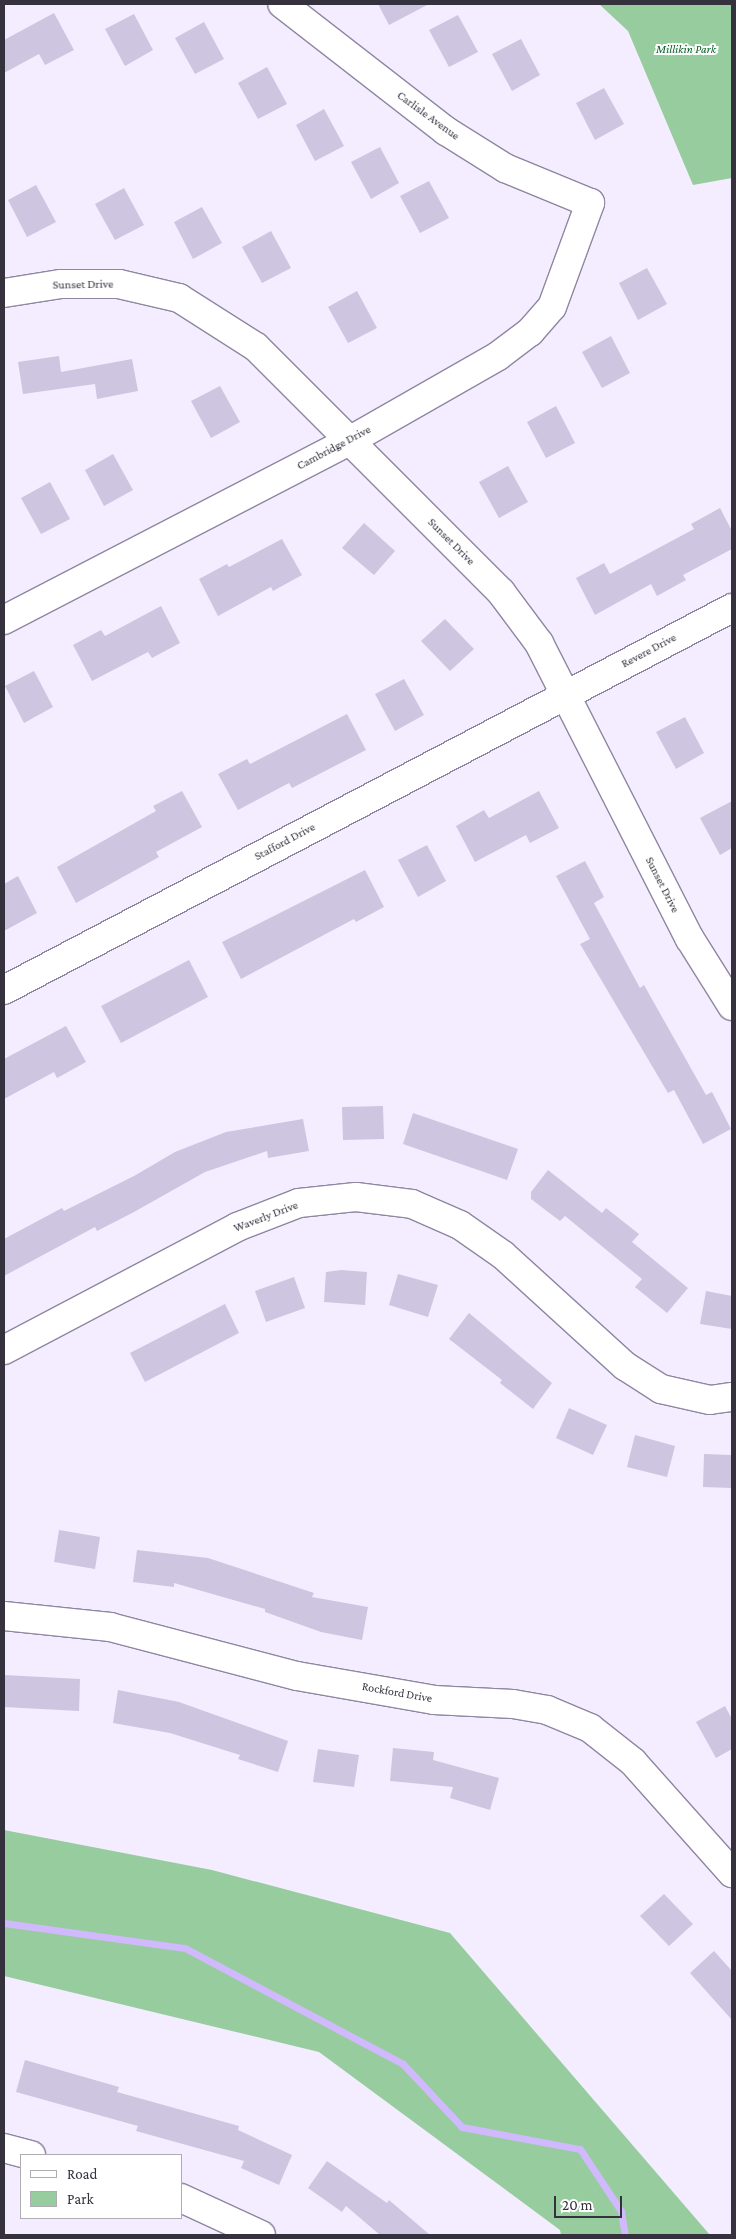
<!DOCTYPE html>
<html>
<head>
<meta charset="utf-8">
<style>
  body { margin:0 }
  #map { position:relative; width:736px; height:2239px; overflow:hidden; background:#f3edff; font-family:"Crimson Pro",serif }
  div>[style] { position:absolute }
  [style*='--x'] { left:calc(var(--x)*1px); top:calc(var(--y)*1px); width:calc(var(--w)*1px); rotate:calc(var(--a)*1deg) }
  .green>* { inset:0; background:#97cd9e }
  .stream>* { height:7px; margin:-3.5px; padding:0 3.5px; transform-origin:3.5px; border-radius:3.5px; background:#d0b9fc }
  .building>* { inset:0; background:#cec5e1 }
  .roads { filter:drop-shadow(1px 0 #8f86a1) drop-shadow(-1px 0 #8f86a1) drop-shadow(0 1px #8f86a1) drop-shadow(0 -1px #8f86a1) }
  .minor>* { height:28px; margin:-14px; padding:0 14px; transform-origin:14px; border-radius:14px; background:#fff }
  .tertiary>* { height:28px; margin:-14px; padding:0 14px; transform-origin:14px; border-radius:14px; background:#fff }
  span { translate:-50% -50%; white-space:nowrap; text-align:center; line-height:1.15; -webkit-text-stroke:4px #fff; paint-order:stroke }
  .park-label { font-size:12px; color:#005b21; font-style:italic }
  .street-label { font-size:12px; color:#36323d }
  .frame { position:absolute; inset:0; border:5px solid #36323d; pointer-events:none }
  .legend { position:absolute; left:20px; top:2154px; width:162px; height:65px; box-sizing:border-box; background:#fff; border:1px solid #afadb1; margin:0; padding:6px 9px; list-style:none; font-size:15px; color:#36323d }
  .legend li { display:flex; align-items:center; gap:10px; height:25px }
  .legend b { width:25px; border:1px solid #afadb1 }
  .scale { position:absolute; left:554px; top:2196px; width:68px; height:22px; box-sizing:border-box; border:2px solid #36323d; border-top:0; padding-left:6px; font-size:15px; line-height:18px; white-space:nowrap; color:#36323d; -webkit-text-stroke:4px #fff; paint-order:stroke }
</style>
</head>
<body>
<div id="map">
  <div class="green">
    <div style="clip-path:polygon(599px 4px,732px 4px,732px 178px,693px 185px,628px 31px)"></div>
    <div style="clip-path:polygon(4px 1830px,212px 1870px,450px 1933px,710px 2235px,561px 2235px,560px 2230px,319px 2052px,4px 1976px)"></div>
  </div>
  <div class="stream">
    <div style="--x:4;--y:1923;--w:183;--a:7.9"></div>
    <div style="--x:185;--y:1948;--w:247;--a:28"></div>
    <div style="--x:403;--y:2064;--w:86;--a:46.9"></div>
    <div style="--x:462;--y:2127;--w:120;--a:10.6"></div>
    <div style="--x:580;--y:2149;--w:74;--a:56.5"></div>
    <div style="--x:621;--y:2211;--w:24;--a:81"></div>
  </div>
  <div class="building">
    <div style="clip-path:polygon(378px 4px,429px 4px,389px 25px)"></div>
    <div style="clip-path:polygon(54px 13px,74px 50px,45px 65px,39px 54px,4px 73px,4px 40px)"></div>
    <div style="clip-path:polygon(134px 14px,153px 50px,125px 66px,105px 29px)"></div>
    <div style="clip-path:polygon(458px 15px,478px 52px,449px 67px,429px 30px)"></div>
    <div style="clip-path:polygon(204px 22px,224px 59px,195px 74px,175px 38px)"></div>
    <div style="clip-path:polygon(521px 39px,540px 75px,512px 91px,492px 54px)"></div>
    <div style="clip-path:polygon(267px 67px,287px 104px,258px 119px,238px 83px)"></div>
    <div style="clip-path:polygon(604px 88px,624px 124px,595px 140px,576px 103px)"></div>
    <div style="clip-path:polygon(324px 109px,344px 146px,315px 161px,296px 125px)"></div>
    <div style="clip-path:polygon(380px 147px,399px 183px,371px 199px,351px 162px)"></div>
    <div style="clip-path:polygon(429px 181px,449px 218px,420px 233px,400px 196px)"></div>
    <div style="clip-path:polygon(36px 185px,56px 222px,27px 237px,8px 200px)"></div>
    <div style="clip-path:polygon(124px 188px,144px 225px,115px 240px,95px 204px)"></div>
    <div style="clip-path:polygon(202px 207px,222px 243px,193px 259px,174px 222px)"></div>
    <div style="clip-path:polygon(271px 231px,291px 268px,262px 283px,242px 247px)"></div>
    <div style="clip-path:polygon(647px 268px,667px 304px,638px 320px,619px 283px)"></div>
    <div style="clip-path:polygon(357px 291px,377px 328px,348px 343px,328px 307px)"></div>
    <div style="clip-path:polygon(611px 336px,630px 373px,602px 388px,582px 352px)"></div>
    <div style="clip-path:polygon(59px 356px,61px 372px,132px 359px,138px 391px,97px 399px,95px 384px,23px 394px,18px 362px)"></div>
    <div style="clip-path:polygon(220px 386px,240px 422px,211px 438px,191px 401px)"></div>
    <div style="clip-path:polygon(556px 406px,575px 443px,546px 458px,527px 422px)"></div>
    <div style="clip-path:polygon(113px 454px,133px 490px,104px 506px,85px 470px)"></div>
    <div style="clip-path:polygon(508px 466px,528px 502px,499px 518px,479px 482px)"></div>
    <div style="clip-path:polygon(50px 482px,70px 519px,41px 534px,21px 498px)"></div>
    <div style="clip-path:polygon(720px 508px,732px 531px,732px 549px,683px 575px,686px 580px,657px 596px,651px 584px,595px 615px,576px 578px,604px 563px,610px 574px,694px 529px,691px 524px)"></div>
    <div style="clip-path:polygon(364px 523px,395px 551px,374px 575px,342px 548px)"></div>
    <div style="clip-path:polygon(282px 539px,302px 575px,273px 591px,271px 587px,218px 616px,199px 579px,227px 564px,229px 567px)"></div>
    <div style="clip-path:polygon(161px 606px,180px 643px,152px 658px,148px 652px,92px 681px,73px 645px,101px 630px,105px 636px)"></div>
    <div style="clip-path:polygon(445px 619px,474px 649px,450px 671px,421px 641px)"></div>
    <div style="clip-path:polygon(34px 671px,53px 707px,24px 723px,5px 686px)"></div>
    <div style="clip-path:polygon(404px 679px,424px 715px,395px 731px,375px 694px)"></div>
    <div style="clip-path:polygon(347px 714px,366px 750px,292px 788px,289px 783px,238px 810px,218px 774px,247px 759px,250px 764px)"></div>
    <div style="clip-path:polygon(685px 717px,704px 753px,676px 769px,656px 732px)"></div>
    <div style="clip-path:polygon(182px 791px,202px 827px,156px 852px,159px 857px,76px 903px,57px 867px,156px 811px,153px 806px)"></div>
    <div style="clip-path:polygon(539px 791px,559px 828px,530px 843px,526px 835px,475px 862px,456px 826px,484px 810px,489px 818px)"></div>
    <div style="clip-path:polygon(732px 801px,732px 848px,720px 855px,700px 818px)"></div>
    <div style="clip-path:polygon(427px 845px,446px 881px,418px 897px,398px 860px)"></div>
    <div style="clip-path:polygon(585px 861px,604px 897px,594px 903px,640px 988px,644px 985px,706px 1095px,712px 1092px,731px 1129px,703px 1144px,674px 1090px,668px 1093px,580px 944px,590px 939px,556px 876px)"></div>
    <div style="clip-path:polygon(365px 870px,384px 907px,356px 922px,354px 919px,241px 979px,222px 942px)"></div>
    <div style="clip-path:polygon(18px 876px,37px 913px,4px 931px,4px 884px)"></div>
    <div style="clip-path:polygon(189px 960px,208px 997px,121px 1043px,101px 1006px)"></div>
    <div style="clip-path:polygon(66px 1026px,86px 1062px,57px 1078px,54px 1072px,4px 1099px,4px 1059px)"></div>
    <div style="clip-path:polygon(383px 1106px,384px 1139px,343px 1140px,342px 1107px)"></div>
    <div style="clip-path:polygon(413px 1113px,518px 1149px,507px 1180px,403px 1144px)"></div>
    <div style="clip-path:polygon(303px 1119px,309px 1151px,268px 1158px,267px 1151px,205px 1172px,134px 1212px,97px 1231px,95px 1227px,4px 1276px,4px 1239px,62px 1208px,64px 1211px,134px 1176px,175px 1152px,226px 1132px)"></div>
    <div style="clip-path:polygon(548px 1170px,602px 1213px,606px 1208px,639px 1234px,632px 1242px,688px 1288px,667px 1313px,635px 1287px,642px 1279px,565px 1216px,560px 1221px,531px 1199px,531px 1192px)"></div>
    <div style="clip-path:polygon(341px 1270px,367px 1272px,365px 1305px,324px 1302px,326px 1272px)"></div>
    <div style="clip-path:polygon(398px 1274px,438px 1285px,428px 1317px,389px 1305px)"></div>
    <div style="clip-path:polygon(294px 1277px,305px 1308px,266px 1322px,255px 1291px)"></div>
    <div style="clip-path:polygon(706px 1291px,732px 1296px,732px 1329px,700px 1324px)"></div>
    <div style="clip-path:polygon(225px 1304px,239px 1333px,145px 1382px,130px 1353px)"></div>
    <div style="clip-path:polygon(469px 1313px,552px 1383px,533px 1409px,500px 1383px,502px 1380px,449px 1339px)"></div>
    <div style="clip-path:polygon(569px 1408px,607px 1425px,593px 1455px,556px 1438px)"></div>
    <div style="clip-path:polygon(635px 1435px,675px 1446px,667px 1477px,627px 1467px)"></div>
    <div style="clip-path:polygon(704px 1454px,732px 1455px,732px 1488px,703px 1487px)"></div>
    <div style="clip-path:polygon(59px 1530px,100px 1537px,95px 1569px,54px 1562px)"></div>
    <div style="clip-path:polygon(137px 1550px,208px 1558px,314px 1593px,312px 1597px,368px 1607px,362px 1640px,321px 1632px,265px 1612px,265px 1609px,174px 1583px,174px 1587px,133px 1582px)"></div>
    <div style="clip-path:polygon(4px 1675px,80px 1679px,79px 1711px,4px 1707px)"></div>
    <div style="clip-path:polygon(118px 1690px,179px 1702px,288px 1741px,278px 1772px,238px 1759px,240px 1755px,170px 1733px,113px 1723px)"></div>
    <div style="clip-path:polygon(725px 1706px,732px 1719px,732px 1749px,716px 1758px,696px 1722px)"></div>
    <div style="clip-path:polygon(393px 1748px,434px 1752px,433px 1760px,499px 1778px,490px 1810px,450px 1798px,453px 1787px,390px 1781px)"></div>
    <div style="clip-path:polygon(318px 1749px,359px 1755px,354px 1787px,313px 1782px)"></div>
    <div style="clip-path:polygon(664px 1894px,693px 1924px,669px 1946px,640px 1916px)"></div>
    <div style="clip-path:polygon(714px 1951px,732px 1971px,732px 2020px,690px 1973px)"></div>
    <div style="clip-path:polygon(25px 2060px,119px 2087px,117px 2092px,239px 2126px,238px 2130px,292px 2155px,279px 2185px,241px 2168px,244px 2161px,136px 2131px,138px 2126px,16px 2092px)"></div>
    <div style="clip-path:polygon(327px 2161px,387px 2203px,389px 2200px,430px 2235px,380px 2235px,346px 2206px,342px 2212px,308px 2188px)"></div>
  </div>
  <div class="roads">
    <div class="minor">
      <div style="--x:4;--y:620;--w:391;--a:-27.4"></div>
      <div style="--x:351;--y:440;--w:169;--a:-29.7"></div>
      <div style="--x:498;--y:356;--w:40;--a:-37"></div>
      <div style="--x:530;--y:332;--w:33;--a:-49"></div>
      <div style="--x:552;--y:307;--w:111;--a:-69.9"></div>
      <div style="--x:590;--y:203;--w:92;--a:-157.6"></div>
      <div style="--x:505;--y:168;--w:70;--a:-147.9"></div>
      <div style="--x:446;--y:131;--w:207;--a:-142.2"></div>
      <div style="--x:4;--y:990;--w:822;--a:-27.69"></div>
      <div style="--x:4;--y:1350;--w:263;--a:-27.8"></div>
      <div style="--x:237;--y:1227;--w:66;--a:-21.2"></div>
      <div style="--x:299;--y:1203;--w:57;--a:-6"></div>
      <div style="--x:356;--y:1197;--w:56;--a:7.1"></div>
      <div style="--x:412;--y:1204;--w:52;--a:23.6"></div>
      <div style="--x:460;--y:1225;--w:52;--a:34.9"></div>
      <div style="--x:503;--y:1255;--w:165;--a:42.3"></div>
      <div style="--x:625;--y:1366;--w:43;--a:32.6"></div>
      <div style="--x:661;--y:1389;--w:50;--a:12.7"></div>
      <div style="--x:710;--y:1400;--w:22;--a:-8"></div>
      <div style="--x:4;--y:1616;--w:107;--a:5.9"></div>
      <div style="--x:110;--y:1627;--w:193;--a:14.7"></div>
      <div style="--x:297;--y:1676;--w:139;--a:9.9"></div>
      <div style="--x:434;--y:1700;--w:79;--a:2.9"></div>
      <div style="--x:513;--y:1704;--w:35;--a:10"></div>
      <div style="--x:547;--y:1710;--w:47;--a:22.7"></div>
      <div style="--x:590;--y:1728;--w:55;--a:38.3"></div>
      <div style="--x:633;--y:1762;--w:149;--a:48.3"></div>
      <div style="--x:4;--y:2148;--w:28;--a:15"></div>
      <div style="--x:181;--y:2198;--w:88;--a:24.8"></div>
    </div>
    <div class="tertiary">
      <div style="--x:4;--y:293;--w:58;--a:-9"></div>
      <div style="--x:61;--y:284;--w:58;--a:0"></div>
      <div style="--x:119;--y:284;--w:62;--a:13.1"></div>
      <div style="--x:179;--y:298;--w:91;--a:32.5"></div>
      <div style="--x:256;--y:347;--w:346;--a:45"></div>
      <div style="--x:501;--y:592;--w:64;--a:53.3"></div>
      <div style="--x:539;--y:643;--w:332;--a:63"></div>
      <div style="--x:690;--y:939;--w:79;--a:57.9"></div>
    </div>
  </div>
  <div class="park-label">
    <span style="left:686px;top:50px">Millikin Park</span>
  </div>
  <div class="street-label">
    <span style="left:428px;top:116px;rotate:36deg">Carlisle Avenue</span>
    <span style="left:83px;top:285px;rotate:-1deg">Sunset Drive</span>
    <span style="left:334px;top:448px;rotate:-28deg">Cambridge Drive</span>
    <span style="left:451px;top:542px;rotate:45deg">Sunset Drive</span>
    <span style="left:649px;top:651px;rotate:-28deg">Revere Drive</span>
    <span style="left:285px;top:842px;rotate:-28deg">Stafford Drive</span>
    <span style="left:662px;top:885px;rotate:63deg">Sunset Drive</span>
    <span style="left:266px;top:1217px;rotate:-21deg">Waverly Drive</span>
    <span style="left:397px;top:1693px;rotate:10deg">Rockford Drive</span>
  </div>
  <div class="frame"></div>
  <ul class="legend">
  <li><b style="height:6px;background:#fff"></b>Road</li>
  <li><b style="height:14px;background:#97cd9e"></b>Park</li>
  </ul>
  <div class="scale">20 m</div>
</div>
</body>
</html>
